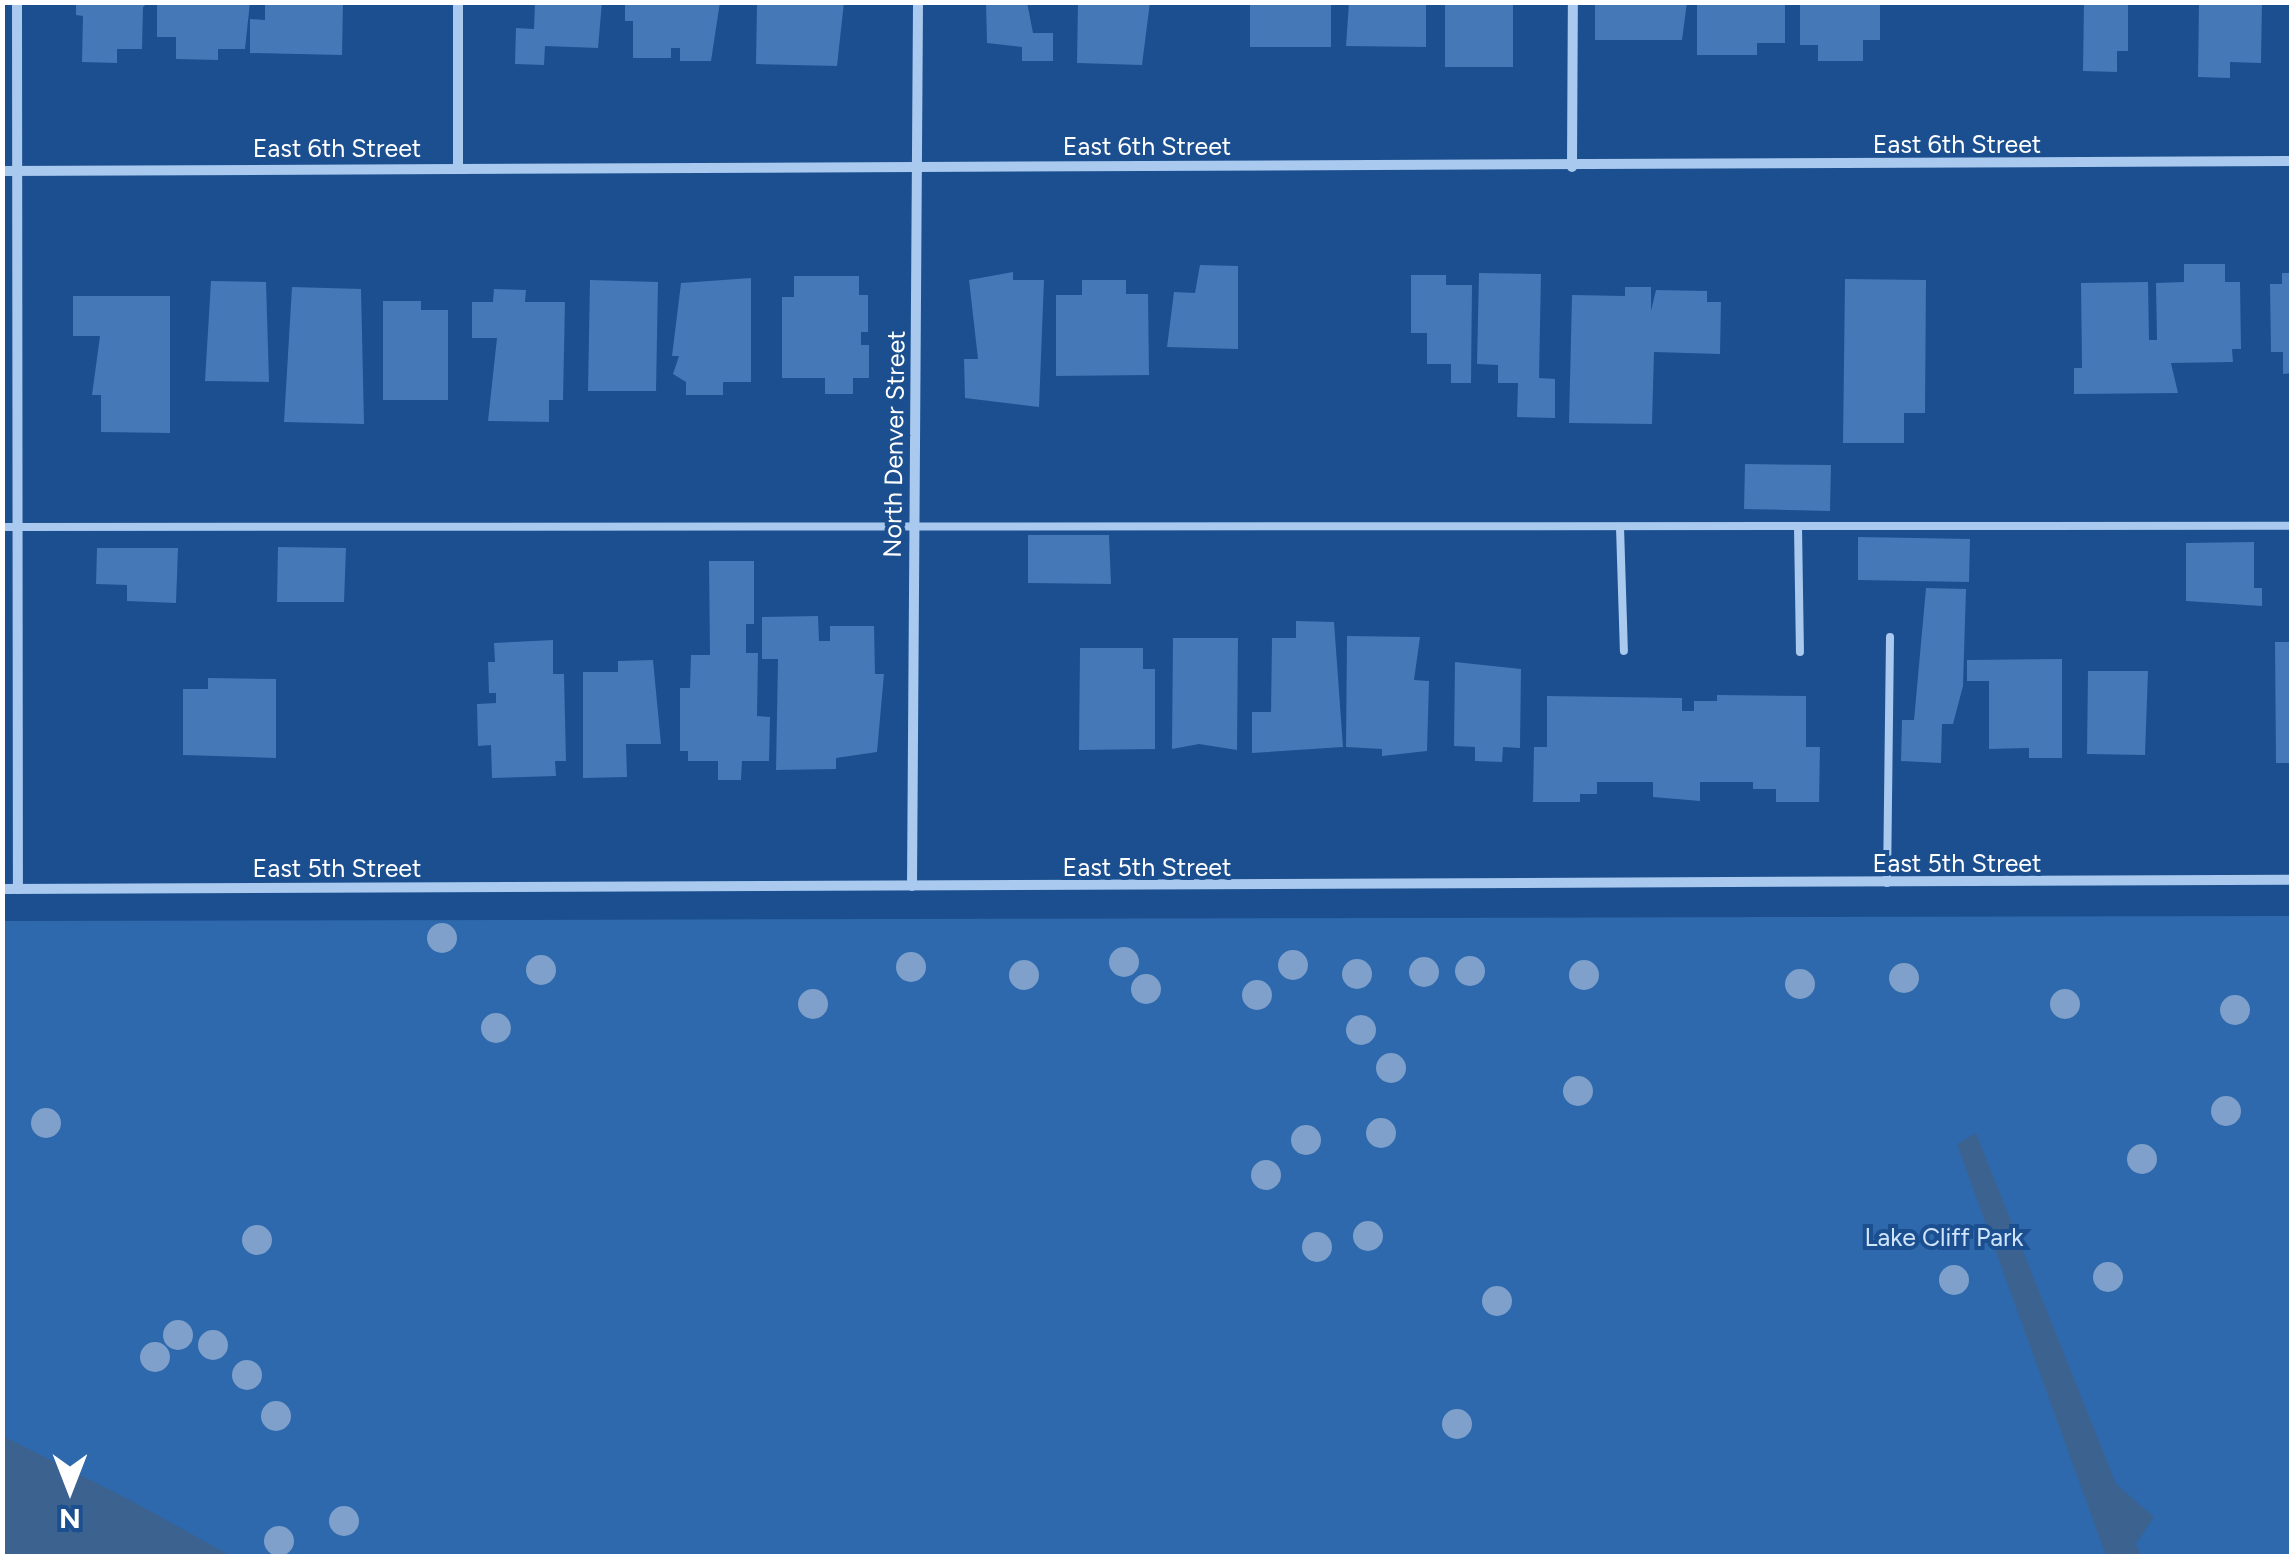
<!DOCTYPE html>
<html>
<head>
<meta charset="utf-8">
<style>
  body { margin:0 }
  #map { position:relative; width:2294px; height:1559px; overflow:hidden; background:#1b4f8f; font-family:Figtree,sans-serif }
  div>[style] { position:absolute }
  [style*='--x'] { left:calc(var(--x)*1px); top:calc(var(--y)*1px); width:calc(var(--w)*1px); rotate:calc(var(--a)*1deg) }
  .green>* { inset:0; background:#2e69ad }
  .water>* { inset:0; background:#3c6290 }
  .building>* { inset:0; background:#4478b7 }
  .lane>* { height:8px; margin:-4px; padding:0 4px; transform-origin:4px; border-radius:4px; background:#a9c9ee }
  .street>* { height:10px; margin:-5px; padding:0 5px; transform-origin:5px; border-radius:5px; background:#a9c9ee }
  .trees>* { width:30px; height:30px; margin:-15px; border-radius:50%; background:#7ea0ca }
  span { translate:-50% -50%; white-space:nowrap; text-align:center; line-height:1.15; -webkit-text-stroke:8px #1b4f8f; paint-order:stroke }
  .street-label { font-size:25px; color:#fff }
  .park-label { font-size:25px; color:#cfe3fa }
  .frame { position:absolute; inset:0; border:5px solid #fff; pointer-events:none }
  .north { position:absolute; left:20px; top:1439px; width:100px; height:100px; -webkit-text-stroke:8px #1b4f8f; paint-order:stroke; rotate:180deg; font-size:28px; font-weight:700; line-height:40px; text-align:center; color:#fff }
  .north::after { content:''; display:block; margin:auto; width:35px; height:45px; background:#fff; clip-path:polygon(50% 0,100% 100%,50% 72%,0 100%) }
</style>
</head>
<body>
<div id="map">
  <div class="green">
    <div style="clip-path:polygon(2291px 916px,2291px 1556px,3px 1556px,2px 921px)"></div>
  </div>
  <div class="water">
    <div style="clip-path:polygon(1976px 1133px,2116px 1484px,2154px 1517px,2136px 1544px,2141px 1556px,2106px 1556px,1957px 1144px)"></div>
    <div style="clip-path:polygon(3px 1436px,130px 1500px,231px 1556px,3px 1556px)"></div>
  </div>
  <div class="building">
    <div style="clip-path:polygon(76px 2px,149px 2px,143px 7px,142px 49px,117px 49px,117px 63px,82px 62px,83px 16px,76px 15px)"></div>
    <div style="clip-path:polygon(157px 2px,250px 2px,245px 49px,218px 49px,218px 60px,176px 59px,176px 37px,157px 37px)"></div>
    <div style="clip-path:polygon(265px 2px,343px 2px,342px 55px,250px 53px,250px 19px,265px 20px)"></div>
    <div style="clip-path:polygon(535px 2px,602px 2px,598px 48px,545px 46px,544px 65px,515px 64px,516px 28px,534px 29px)"></div>
    <div style="clip-path:polygon(625px 2px,720px 2px,711px 61px,680px 61px,680px 48px,671px 48px,671px 58px,633px 58px,633px 21px,625px 21px)"></div>
    <div style="clip-path:polygon(757px 2px,844px 2px,837px 66px,756px 64px)"></div>
    <div style="clip-path:polygon(986px 2px,1027px 2px,1033px 33px,1053px 33px,1053px 61px,1022px 61px,1022px 47px,987px 43px)"></div>
    <div style="clip-path:polygon(1078px 2px,1150px 2px,1142px 65px,1077px 63px)"></div>
    <div style="clip-path:polygon(1250px 2px,1331px 2px,1331px 47px,1250px 47px)"></div>
    <div style="clip-path:polygon(1349px 2px,1426px 2px,1426px 47px,1346px 46px)"></div>
    <div style="clip-path:polygon(1445px 2px,1513px 2px,1513px 67px,1445px 67px)"></div>
    <div style="clip-path:polygon(1595px 2px,1687px 2px,1682px 40px,1595px 40px)"></div>
    <div style="clip-path:polygon(1697px 2px,1785px 2px,1785px 43px,1757px 43px,1757px 55px,1697px 55px)"></div>
    <div style="clip-path:polygon(1800px 2px,1880px 2px,1880px 40px,1863px 40px,1863px 61px,1818px 61px,1818px 45px,1800px 45px)"></div>
    <div style="clip-path:polygon(2084px 2px,2128px 2px,2128px 51px,2117px 51px,2117px 72px,2083px 71px)"></div>
    <div style="clip-path:polygon(2199px 2px,2262px 2px,2261px 63px,2230px 62px,2230px 78px,2198px 77px)"></div>
    <div style="clip-path:polygon(2184px 264px,2225px 264px,2225px 282px,2240px 282px,2241px 349px,2232px 349px,2233px 362px,2171px 363px,2178px 393px,2074px 394px,2074px 368px,2082px 368px,2081px 283px,2148px 282px,2149px 340px,2157px 340px,2156px 283px,2184px 282px)"></div>
    <div style="clip-path:polygon(1200px 265px,1238px 266px,1238px 349px,1167px 347px,1174px 292px,1195px 293px)"></div>
    <div style="clip-path:polygon(1013px 272px,1013px 280px,1044px 280px,1039px 407px,965px 398px,964px 359px,978px 359px,969px 280px)"></div>
    <div style="clip-path:polygon(1479px 273px,1541px 274px,1539px 378px,1555px 379px,1555px 418px,1517px 417px,1518px 383px,1498px 383px,1498px 365px,1477px 364px)"></div>
    <div style="clip-path:polygon(2282px 273px,2292px 273px,2292px 373px,2283px 374px,2283px 352px,2271px 352px,2270px 284px,2282px 284px)"></div>
    <div style="clip-path:polygon(1411px 275px,1446px 275px,1446px 285px,1472px 285px,1471px 383px,1451px 383px,1451px 364px,1427px 364px,1427px 333px,1411px 333px)"></div>
    <div style="clip-path:polygon(794px 276px,859px 276px,859px 295px,868px 295px,868px 332px,861px 332px,861px 345px,869px 345px,869px 378px,853px 378px,853px 394px,825px 394px,825px 378px,782px 378px,782px 297px,794px 297px)"></div>
    <div style="clip-path:polygon(751px 278px,751px 382px,723px 382px,723px 395px,686px 395px,686px 382px,673px 374px,679px 356px,672px 356px,681px 283px)"></div>
    <div style="clip-path:polygon(1845px 279px,1926px 280px,1925px 413px,1904px 413px,1904px 443px,1843px 443px)"></div>
    <div style="clip-path:polygon(590px 280px,658px 282px,656px 391px,588px 391px)"></div>
    <div style="clip-path:polygon(1082px 280px,1126px 280px,1126px 294px,1148px 294px,1149px 375px,1056px 376px,1056px 295px,1082px 295px)"></div>
    <div style="clip-path:polygon(211px 281px,266px 282px,269px 382px,205px 381px)"></div>
    <div style="clip-path:polygon(292px 287px,361px 289px,364px 424px,284px 422px)"></div>
    <div style="clip-path:polygon(1625px 287px,1651px 287px,1651px 311px,1656px 290px,1707px 291px,1707px 302px,1721px 302px,1720px 354px,1654px 352px,1652px 424px,1569px 423px,1572px 295px,1625px 296px)"></div>
    <div style="clip-path:polygon(494px 289px,526px 290px,525px 302px,565px 302px,563px 400px,549px 400px,549px 422px,488px 421px,497px 338px,472px 338px,472px 302px,493px 302px)"></div>
    <div style="clip-path:polygon(73px 296px,170px 296px,170px 433px,101px 432px,101px 395px,92px 395px,100px 336px,73px 336px)"></div>
    <div style="clip-path:polygon(383px 301px,421px 301px,421px 310px,448px 310px,448px 400px,383px 400px)"></div>
    <div style="clip-path:polygon(1745px 464px,1831px 465px,1830px 511px,1744px 509px)"></div>
    <div style="clip-path:polygon(1028px 535px,1109px 535px,1111px 584px,1028px 583px)"></div>
    <div style="clip-path:polygon(1858px 537px,1970px 539px,1969px 582px,1858px 580px)"></div>
    <div style="clip-path:polygon(2254px 542px,2254px 588px,2262px 588px,2262px 606px,2186px 601px,2186px 543px)"></div>
    <div style="clip-path:polygon(278px 547px,346px 548px,344px 602px,277px 602px)"></div>
    <div style="clip-path:polygon(97px 548px,178px 548px,176px 603px,127px 601px,127px 585px,96px 584px)"></div>
    <div style="clip-path:polygon(709px 561px,754px 561px,754px 624px,746px 624px,746px 653px,758px 653px,757px 716px,770px 717px,769px 761px,742px 761px,741px 780px,718px 780px,718px 761px,688px 761px,688px 751px,680px 751px,680px 688px,690px 688px,691px 655px,710px 655px)"></div>
    <div style="clip-path:polygon(1926px 588px,1966px 589px,1963px 686px,1953px 724px,1942px 724px,1941px 763px,1901px 761px,1902px 720px,1914px 720px)"></div>
    <div style="clip-path:polygon(818px 616px,819px 641px,830px 641px,830px 626px,874px 626px,875px 674px,884px 674px,877px 752px,836px 758px,836px 769px,776px 770px,778px 659px,762px 659px,762px 617px)"></div>
    <div style="clip-path:polygon(1296px 621px,1334px 622px,1343px 747px,1252px 753px,1252px 712px,1271px 712px,1272px 638px,1296px 638px)"></div>
    <div style="clip-path:polygon(1347px 636px,1420px 637px,1414px 680px,1429px 681px,1427px 751px,1382px 756px,1382px 749px,1346px 747px)"></div>
    <div style="clip-path:polygon(1173px 638px,1238px 638px,1237px 750px,1199px 744px,1172px 749px)"></div>
    <div style="clip-path:polygon(553px 640px,553px 674px,564px 674px,566px 761px,555px 761px,556px 776px,492px 778px,491px 745px,478px 746px,477px 704px,496px 703px,496px 693px,489px 693px,488px 662px,495px 662px,494px 643px)"></div>
    <div style="clip-path:polygon(2275px 642px,2292px 642px,2292px 763px,2276px 763px)"></div>
    <div style="clip-path:polygon(1080px 648px,1143px 648px,1143px 669px,1155px 669px,1155px 749px,1079px 750px)"></div>
    <div style="clip-path:polygon(2062px 659px,2062px 758px,2029px 758px,2029px 748px,1989px 749px,1989px 681px,1967px 681px,1967px 660px)"></div>
    <div style="clip-path:polygon(653px 660px,661px 744px,626px 744px,627px 777px,583px 778px,583px 672px,618px 672px,618px 661px)"></div>
    <div style="clip-path:polygon(1455px 662px,1521px 669px,1520px 748px,1503px 747px,1502px 762px,1475px 761px,1475px 747px,1454px 746px)"></div>
    <div style="clip-path:polygon(2088px 671px,2148px 671px,2145px 755px,2087px 754px)"></div>
    <div style="clip-path:polygon(208px 678px,276px 679px,276px 758px,183px 755px,183px 689px,208px 689px)"></div>
    <div style="clip-path:polygon(1717px 695px,1806px 696px,1806px 747px,1820px 747px,1819px 802px,1776px 802px,1776px 789px,1753px 789px,1753px 782px,1700px 782px,1700px 801px,1653px 797px,1653px 782px,1597px 782px,1597px 794px,1580px 794px,1580px 802px,1533px 802px,1534px 747px,1547px 747px,1547px 696px,1682px 698px,1682px 711px,1694px 711px,1694px 701px,1717px 701px)"></div>
  </div>
  <div class="lane">
    <div style="--x:2;--y:527;--w:2290;--a:-0.03"></div>
    <div style="--x:1620;--y:527;--w:124;--a:88.2"></div>
    <div style="--x:1798;--y:527;--w:125;--a:89.1"></div>
    <div style="--x:1887;--y:883;--w:246;--a:-89.3"></div>
  </div>
  <div class="street">
    <div style="--x:17;--y:2;--w:887;--a:89.94"></div>
    <div style="--x:458;--y:2;--w:165;--a:90"></div>
    <div style="--x:1572;--y:167;--w:165;--a:-89.7"></div>
    <div style="--x:2;--y:171;--w:2290;--a:-0.25"></div>
    <div style="--x:912;--y:886;--w:884;--a:-89.61"></div>
    <div style="--x:2;--y:889;--w:2290;--a:-0.23"></div>
  </div>
  <div class="trees">
    <div style="left:442px;top:938px"></div>
    <div style="left:1124px;top:962px"></div>
    <div style="left:1293px;top:965px"></div>
    <div style="left:911px;top:967px"></div>
    <div style="left:541px;top:970px"></div>
    <div style="left:1470px;top:971px"></div>
    <div style="left:1424px;top:972px"></div>
    <div style="left:1357px;top:974px"></div>
    <div style="left:1024px;top:975px"></div>
    <div style="left:1584px;top:975px"></div>
    <div style="left:1904px;top:978px"></div>
    <div style="left:1800px;top:984px"></div>
    <div style="left:1146px;top:989px"></div>
    <div style="left:1257px;top:995px"></div>
    <div style="left:813px;top:1004px"></div>
    <div style="left:2065px;top:1004px"></div>
    <div style="left:2235px;top:1010px"></div>
    <div style="left:496px;top:1028px"></div>
    <div style="left:1361px;top:1030px"></div>
    <div style="left:1391px;top:1068px"></div>
    <div style="left:1578px;top:1091px"></div>
    <div style="left:2226px;top:1111px"></div>
    <div style="left:46px;top:1123px"></div>
    <div style="left:1381px;top:1133px"></div>
    <div style="left:1306px;top:1140px"></div>
    <div style="left:2142px;top:1159px"></div>
    <div style="left:1266px;top:1175px"></div>
    <div style="left:1368px;top:1236px"></div>
    <div style="left:257px;top:1240px"></div>
    <div style="left:1317px;top:1247px"></div>
    <div style="left:2108px;top:1277px"></div>
    <div style="left:1954px;top:1280px"></div>
    <div style="left:1497px;top:1301px"></div>
    <div style="left:178px;top:1335px"></div>
    <div style="left:213px;top:1345px"></div>
    <div style="left:155px;top:1357px"></div>
    <div style="left:247px;top:1375px"></div>
    <div style="left:276px;top:1416px"></div>
    <div style="left:1457px;top:1424px"></div>
    <div style="left:344px;top:1521px"></div>
    <div style="left:279px;top:1541px"></div>
  </div>
  <div class="street-label">
    <span style="left:1957px;top:144px">East 6th Street</span>
    <span style="left:1147px;top:146px">East 6th Street</span>
    <span style="left:337px;top:148px">East 6th Street</span>
    <span style="left:894px;top:444px;rotate:-89deg">North Denver Street</span>
    <span style="left:1957px;top:863px">East 5th Street</span>
    <span style="left:1147px;top:867px">East 5th Street</span>
    <span style="left:337px;top:868px">East 5th Street</span>
  </div>
  <div class="park-label">
    <span style="left:1944px;top:1237px">Lake Cliff Park</span>
  </div>
  <div class="frame"></div>
  <div class="north">N</div>
</div>
</body>
</html>
